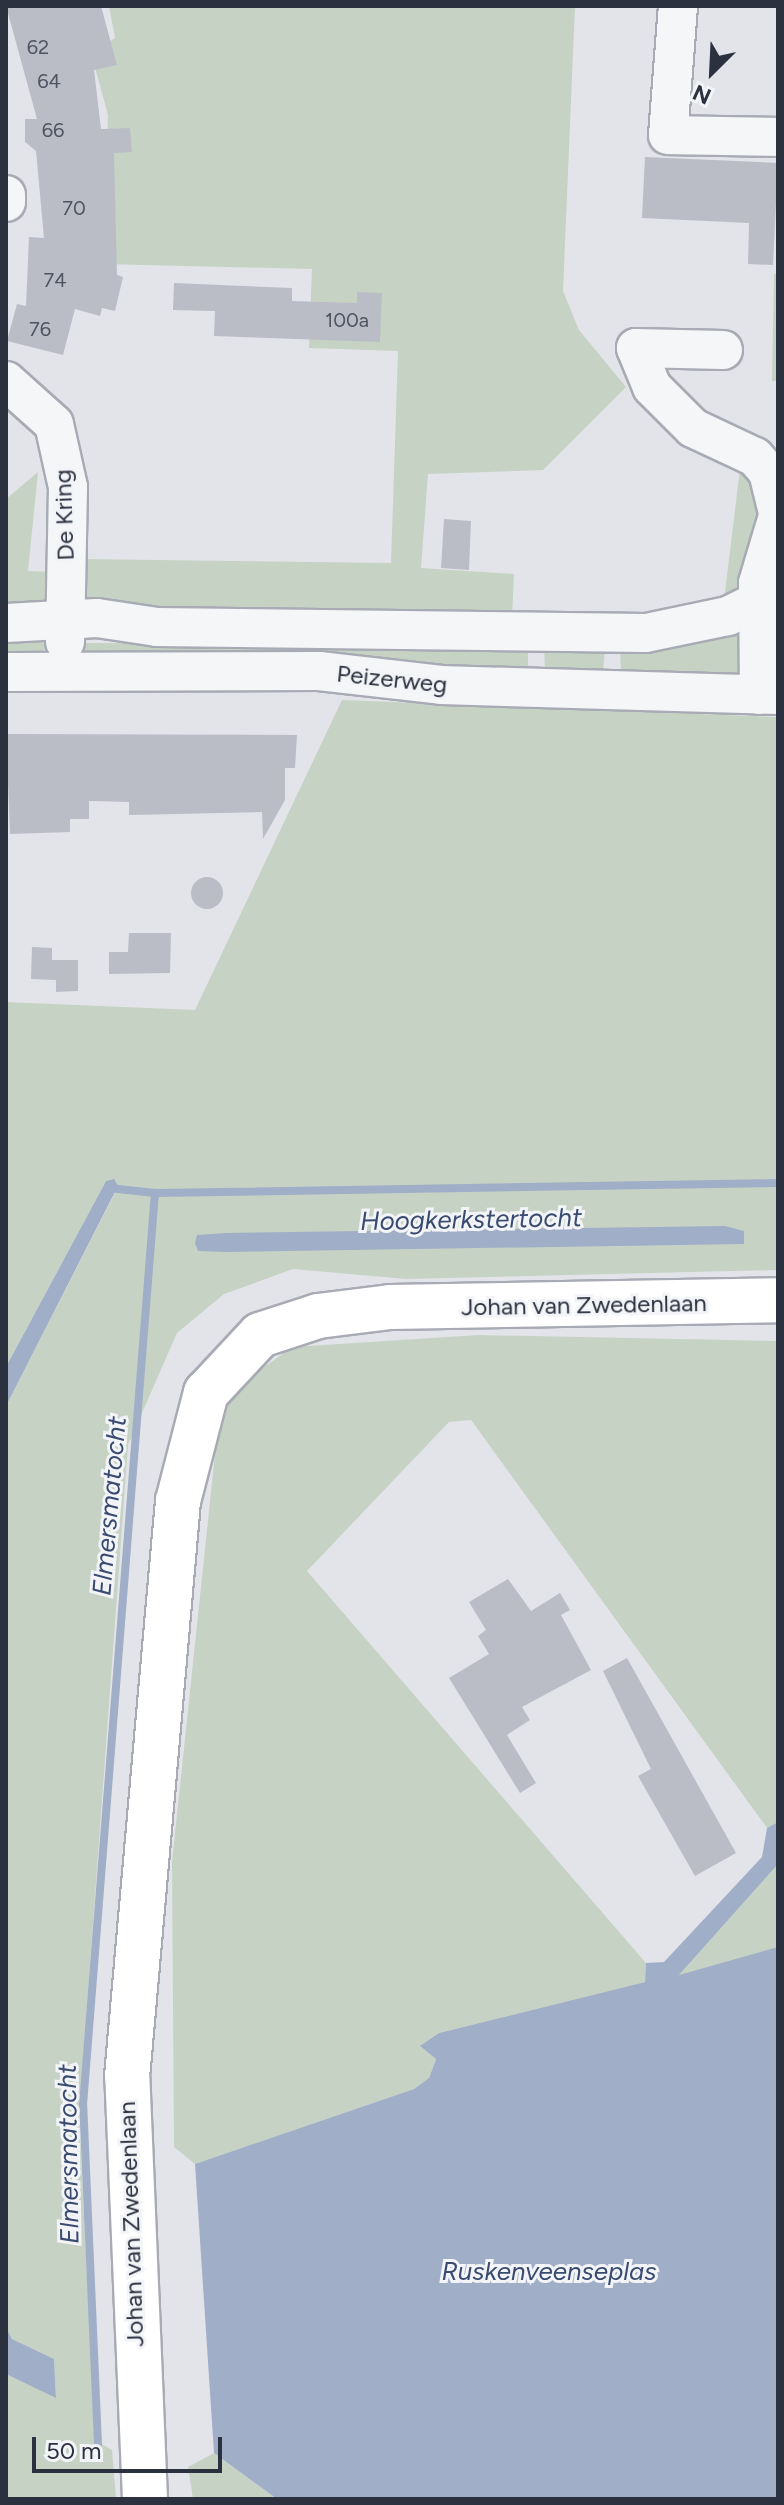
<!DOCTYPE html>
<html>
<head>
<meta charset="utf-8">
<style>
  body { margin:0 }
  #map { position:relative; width:784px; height:2505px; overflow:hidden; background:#e3e4ea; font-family:Figtree,sans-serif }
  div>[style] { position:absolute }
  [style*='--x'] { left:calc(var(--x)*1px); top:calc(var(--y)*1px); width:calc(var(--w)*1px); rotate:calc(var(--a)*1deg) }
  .green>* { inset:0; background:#c6d3c4 }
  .water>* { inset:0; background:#a1aec7 }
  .stream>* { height:8px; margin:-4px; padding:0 4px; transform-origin:4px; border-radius:4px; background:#a1aec7 }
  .building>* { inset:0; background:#babdc6 }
  .round { border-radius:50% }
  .roads { filter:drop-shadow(2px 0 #a8abb4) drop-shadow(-2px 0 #a8abb4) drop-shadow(0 2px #a8abb4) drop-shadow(0 -2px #a8abb4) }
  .minor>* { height:38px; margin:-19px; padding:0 19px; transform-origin:19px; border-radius:19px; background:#f5f6f8 }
  .major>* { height:44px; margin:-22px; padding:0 22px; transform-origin:22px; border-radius:22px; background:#fff }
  span { translate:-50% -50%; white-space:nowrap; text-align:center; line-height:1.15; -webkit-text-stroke:6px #f2f4f7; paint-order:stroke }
  .number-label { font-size:20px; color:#505462 }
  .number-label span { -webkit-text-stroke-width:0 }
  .street-label { font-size:24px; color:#2c3140 }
  .water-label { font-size:26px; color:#394b71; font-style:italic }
  .frame { position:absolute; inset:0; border:8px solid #2c3140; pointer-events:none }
  .north { position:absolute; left:672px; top:32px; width:80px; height:80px; -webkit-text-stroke:6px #f2f4f7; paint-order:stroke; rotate:204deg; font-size:22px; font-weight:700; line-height:32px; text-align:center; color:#2c3140 }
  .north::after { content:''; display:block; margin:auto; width:28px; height:36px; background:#2c3140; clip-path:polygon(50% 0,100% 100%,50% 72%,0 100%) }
  .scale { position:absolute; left:32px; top:2437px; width:190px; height:36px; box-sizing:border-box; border:4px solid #2c3140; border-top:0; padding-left:10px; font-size:24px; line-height:28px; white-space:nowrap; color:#2c3140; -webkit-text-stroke:6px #f2f4f7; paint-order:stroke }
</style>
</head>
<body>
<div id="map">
  <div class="green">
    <div style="clip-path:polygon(109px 6px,575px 6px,563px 291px,579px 330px,626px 387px,543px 470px,428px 474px,421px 568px,514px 574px,512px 618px,80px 610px,80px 559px,391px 563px,398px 351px,309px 348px,312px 269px,102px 264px,108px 115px,91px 53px,115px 38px)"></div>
    <div style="clip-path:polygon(774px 274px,778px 274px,778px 381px,772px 381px)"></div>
    <div style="clip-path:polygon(741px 461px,767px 493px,750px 589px,724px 600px)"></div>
    <div style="clip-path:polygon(38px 472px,28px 571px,54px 572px,54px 609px,6px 610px,6px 499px)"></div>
    <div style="clip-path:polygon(751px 623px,748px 675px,621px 672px,620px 647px)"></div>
    <div style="clip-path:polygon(6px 641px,48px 642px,41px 656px,6px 663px)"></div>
    <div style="clip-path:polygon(78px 643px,528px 644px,528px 667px,82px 657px)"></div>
    <div style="clip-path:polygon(544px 645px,605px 646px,603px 673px,545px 672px)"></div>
    <div style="clip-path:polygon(342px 700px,777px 717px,778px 1270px,406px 1279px,293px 1269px,224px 1294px,177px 1333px,128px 1445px,79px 2115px,95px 2440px,112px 2450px,116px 2499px,6px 2499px,6px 2374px,56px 2397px,54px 2359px,12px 2339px,6px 2327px,6px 1406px,118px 1187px,106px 1181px,6px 1367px,6px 1002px,195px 1010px)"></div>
    <div style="clip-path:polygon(478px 1335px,778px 1341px,778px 1822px,767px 1828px,471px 1420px,449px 1422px,307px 1571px,646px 1963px,645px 1982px,439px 2033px,421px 2047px,436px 2058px,429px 2078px,414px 2089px,195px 2164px,174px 2147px,172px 1862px,219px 1416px,234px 1389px,292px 1347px)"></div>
    <div style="clip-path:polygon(778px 1864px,778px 1947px,681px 1980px,679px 1975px)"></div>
    <div style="clip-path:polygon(214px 2453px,277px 2499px,193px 2499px,188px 2467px)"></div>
  </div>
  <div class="water">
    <div style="clip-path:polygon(114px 1179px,118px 1186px,6px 1406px,6px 1367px,106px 1181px)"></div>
    <div style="clip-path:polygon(725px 1226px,744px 1231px,744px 1244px,226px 1252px,198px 1251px,195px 1243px,197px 1235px,226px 1233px)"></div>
    <div style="clip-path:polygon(778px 1822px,778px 1864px,679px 1975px,778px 1947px,778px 2499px,277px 2499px,214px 2453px,195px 2164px,414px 2089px,429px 2078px,436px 2059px,420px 2046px,439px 2033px,645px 1982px,646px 1963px,664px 1962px,762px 1857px,767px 1828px)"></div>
    <div style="clip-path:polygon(6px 2327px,12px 2339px,54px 2359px,56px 2398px,6px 2374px)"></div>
  </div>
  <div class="stream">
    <div style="--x:109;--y:1188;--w:46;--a:6.2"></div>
    <div style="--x:98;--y:2444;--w:339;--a:-92.5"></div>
    <div style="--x:83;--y:2105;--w:915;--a:-85.49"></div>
    <div style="--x:155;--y:1193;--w:623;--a:-0.92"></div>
  </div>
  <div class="building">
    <div style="clip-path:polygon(6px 6px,101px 6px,117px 65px,94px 70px,101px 129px,130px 128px,132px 152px,114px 153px,117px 275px,123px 277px,115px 311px,102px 308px,100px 316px,75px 309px,63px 355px,7px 341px,17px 304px,26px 306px,29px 237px,44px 238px,36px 151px,25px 142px,25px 119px,37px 119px)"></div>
    <div style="clip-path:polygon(645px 157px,778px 163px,773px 265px,748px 264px,749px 223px,642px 218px)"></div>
    <div style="clip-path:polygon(174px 283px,292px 288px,292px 301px,357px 303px,357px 292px,382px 293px,380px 342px,214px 336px,215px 311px,173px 310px)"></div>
    <div style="clip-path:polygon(444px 519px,471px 521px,469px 570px,441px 568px)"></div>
    <div style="clip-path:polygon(6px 734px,297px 735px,295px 768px,285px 768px,285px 800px,263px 839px,262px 812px,129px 815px,129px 802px,89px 801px,89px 819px,70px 819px,70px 832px,10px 834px)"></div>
    <div class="round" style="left:191px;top:877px;width:32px;height:32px"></div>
    <div style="clip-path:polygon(129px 933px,171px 933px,170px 973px,109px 974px,109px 952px,128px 952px)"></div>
    <div style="clip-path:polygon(32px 947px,52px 948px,52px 960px,78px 960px,78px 991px,56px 992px,56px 980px,31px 979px)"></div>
    <div style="clip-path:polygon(508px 1579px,531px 1611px,560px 1593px,570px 1610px,561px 1615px,591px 1670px,522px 1707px,530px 1720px,507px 1735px,536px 1783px,520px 1793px,449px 1678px,489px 1654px,478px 1636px,486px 1630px,469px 1602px)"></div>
    <div style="clip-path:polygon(627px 1658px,736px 1853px,695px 1876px,638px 1776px,651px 1769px,603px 1671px)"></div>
  </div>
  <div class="roads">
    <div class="minor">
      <div style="--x:678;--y:6;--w:129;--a:94.4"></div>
      <div style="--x:668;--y:135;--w:110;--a:1"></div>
      <div style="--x:6;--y:195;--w:7;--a:90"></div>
      <div style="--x:723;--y:350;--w:87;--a:-178.7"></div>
      <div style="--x:636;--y:348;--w:42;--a:67.7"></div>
      <div style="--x:652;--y:387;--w:58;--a:45"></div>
      <div style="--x:693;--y:428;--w:68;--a:25.1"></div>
      <div style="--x:755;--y:457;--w:20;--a:49"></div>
      <div style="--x:768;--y:472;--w:42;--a:76.3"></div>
      <div style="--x:6;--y:381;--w:64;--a:41.9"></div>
      <div style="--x:54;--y:424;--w:65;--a:77.5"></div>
      <div style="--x:68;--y:487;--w:155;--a:91.1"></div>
      <div style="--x:6;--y:623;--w:91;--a:-3.1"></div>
      <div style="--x:97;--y:618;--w:61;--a:8.5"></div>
      <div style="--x:157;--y:627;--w:489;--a:0.7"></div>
      <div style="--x:646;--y:633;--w:84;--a:-11.7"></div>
      <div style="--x:728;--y:616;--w:56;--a:-26.6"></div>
      <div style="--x:6;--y:672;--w:313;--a:-0.2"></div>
      <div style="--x:319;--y:671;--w:123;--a:6.5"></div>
      <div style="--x:441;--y:685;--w:337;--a:1.7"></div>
      <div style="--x:759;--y:695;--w:112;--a:-90.5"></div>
      <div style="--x:758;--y:583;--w:70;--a:-73.4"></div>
    </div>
    <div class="major">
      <div style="--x:145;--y:2499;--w:422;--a:-92.4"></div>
      <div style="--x:127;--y:2077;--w:578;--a:-84.94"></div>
      <div style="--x:178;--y:1501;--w:112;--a:-75.5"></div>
      <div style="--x:206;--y:1393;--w:79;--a:-47"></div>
      <div style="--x:260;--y:1335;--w:61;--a:-18.1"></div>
      <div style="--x:318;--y:1316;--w:73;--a:-7.1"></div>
      <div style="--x:390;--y:1307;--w:388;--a:-1"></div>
    </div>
  </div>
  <div class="number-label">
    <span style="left:38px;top:47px">62</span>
    <span style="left:49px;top:81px">64</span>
    <span style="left:53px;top:130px">66</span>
    <span style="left:74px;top:208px">70</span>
    <span style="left:55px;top:280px">74</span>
    <span style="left:347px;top:320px">100a</span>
    <span style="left:40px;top:329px">76</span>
  </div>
  <div class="street-label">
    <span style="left:64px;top:515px;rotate:-92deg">De Kring</span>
    <span style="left:392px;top:679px;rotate:6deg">Peizerweg</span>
    <span style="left:584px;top:1305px;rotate:-1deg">Johan van Zwedenlaan</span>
    <span style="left:131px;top:2224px;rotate:-92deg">Johan van Zwedenlaan</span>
  </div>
  <div class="water-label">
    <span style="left:471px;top:1220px;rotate:-1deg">Hoogkerkstertocht</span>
    <span style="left:110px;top:1506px;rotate:-85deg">Elmersmatocht</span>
    <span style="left:69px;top:2154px;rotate:-91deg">Elmersmatocht</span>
    <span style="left:549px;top:2272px">Ruskenveenseplas</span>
  </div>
  <div class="frame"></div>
  <div class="north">N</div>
  <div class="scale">50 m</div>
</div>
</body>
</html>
